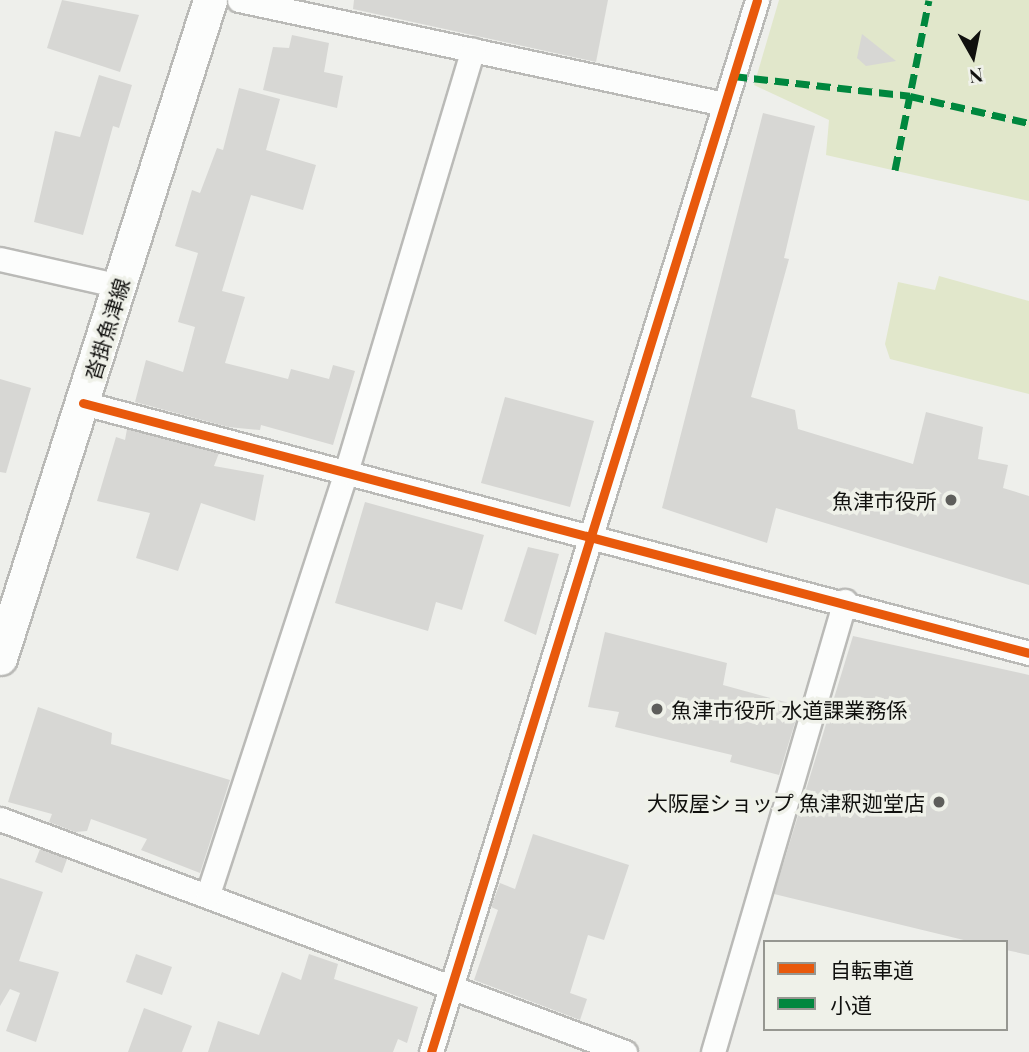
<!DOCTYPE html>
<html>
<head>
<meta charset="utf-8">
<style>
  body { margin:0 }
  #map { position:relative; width:1029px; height:1052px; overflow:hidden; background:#eeefeb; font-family:"Playfair Display","Noto Sans JP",serif }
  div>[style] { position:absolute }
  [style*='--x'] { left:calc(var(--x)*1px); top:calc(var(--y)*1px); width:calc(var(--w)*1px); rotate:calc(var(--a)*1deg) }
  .green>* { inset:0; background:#e1e7cb }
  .building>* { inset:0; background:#d7d7d4 }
  .roads { filter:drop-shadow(2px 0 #babab7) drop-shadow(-2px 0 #babab7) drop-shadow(0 2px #babab7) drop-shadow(0 -2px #babab7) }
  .minor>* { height:23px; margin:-11.5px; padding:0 11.5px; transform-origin:11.5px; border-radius:11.5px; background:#fcfdfc }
  .secondary>* { height:33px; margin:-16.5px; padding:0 16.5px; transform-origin:16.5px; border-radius:16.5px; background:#fcfdfc }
  .quiet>* { height:7px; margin-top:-3.5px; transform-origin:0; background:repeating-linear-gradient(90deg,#00873e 0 14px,transparent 0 21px) }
  .cycleway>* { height:9px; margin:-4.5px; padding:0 4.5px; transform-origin:4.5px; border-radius:4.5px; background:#e8590c }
  .dots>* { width:19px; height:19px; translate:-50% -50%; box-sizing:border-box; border:4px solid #eff1e9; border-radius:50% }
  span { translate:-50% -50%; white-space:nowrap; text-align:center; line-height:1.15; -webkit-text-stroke:7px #eff1e9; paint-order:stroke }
  .street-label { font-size:21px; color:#10100e }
  .poi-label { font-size:21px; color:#10100e }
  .right { translate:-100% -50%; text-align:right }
  .left { translate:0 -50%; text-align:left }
  .legend { position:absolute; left:763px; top:940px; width:245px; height:91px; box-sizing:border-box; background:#eff1e9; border:2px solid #969791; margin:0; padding:9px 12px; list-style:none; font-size:21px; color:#10100e }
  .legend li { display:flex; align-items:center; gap:14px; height:35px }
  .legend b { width:35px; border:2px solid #969791 }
  .north { position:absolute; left:938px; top:21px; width:70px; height:70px; -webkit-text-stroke:5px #eff1e9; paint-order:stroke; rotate:171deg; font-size:19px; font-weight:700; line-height:28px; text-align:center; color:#10100e }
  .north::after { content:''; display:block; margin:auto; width:24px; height:32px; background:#10100e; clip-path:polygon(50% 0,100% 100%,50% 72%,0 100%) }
</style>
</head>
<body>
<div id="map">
  <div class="green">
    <div style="clip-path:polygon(779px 0,1029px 0,1029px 201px,826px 155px,829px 120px,754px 85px)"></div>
    <div style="clip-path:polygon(939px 276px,1029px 301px,1029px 394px,890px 359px,885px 344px,898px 282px,935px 290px)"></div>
  </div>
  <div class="building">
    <div style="clip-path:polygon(62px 0,139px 15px,120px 72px,47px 48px)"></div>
    <div style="clip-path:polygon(354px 0,608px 0,596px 62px,353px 9px)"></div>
    <div style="clip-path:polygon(862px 34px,896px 61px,866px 66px,857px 58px)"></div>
    <div style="clip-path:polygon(292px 35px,329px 43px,324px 72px,343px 76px,337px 108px,263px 90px,273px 47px,289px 48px)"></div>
    <div style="clip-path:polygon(99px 75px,132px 85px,119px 128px,113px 126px,83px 235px,34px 222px,55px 131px,80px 137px)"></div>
    <div style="clip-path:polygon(239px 88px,280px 99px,266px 150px,316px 165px,303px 210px,251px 195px,222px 291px,245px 297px,225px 363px,288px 379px,291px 369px,329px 379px,333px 365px,355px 371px,333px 445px,261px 425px,260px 430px,228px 427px,135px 402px,146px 360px,183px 372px,195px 327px,178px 322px,198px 253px,175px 246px,192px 190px,200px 193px,217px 148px,223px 150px)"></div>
    <div style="clip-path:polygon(763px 113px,815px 126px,784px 258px,789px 259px,751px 397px,795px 410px,798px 429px,913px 464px,926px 412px,983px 427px,978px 459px,1008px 465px,1003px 488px,1029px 496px,1029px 585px,776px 508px,767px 543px,662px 508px)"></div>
    <div style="clip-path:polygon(0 379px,31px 388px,6px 473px,0 472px)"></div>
    <div style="clip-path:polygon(505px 397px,594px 421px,570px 507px,481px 483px)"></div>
    <div style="clip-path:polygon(127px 429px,219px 453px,214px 466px,264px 475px,255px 521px,201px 503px,178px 571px,136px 558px,150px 513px,97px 501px,116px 437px,125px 440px)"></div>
    <div style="clip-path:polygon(365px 502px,484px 535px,462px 610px,436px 602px,428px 631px,335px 603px)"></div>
    <div style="clip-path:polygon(528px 547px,559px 554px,536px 635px,504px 621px)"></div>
    <div style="clip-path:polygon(605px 632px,727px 663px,723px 685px,800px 706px,779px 775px,730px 762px,732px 755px,615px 727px,619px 712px,588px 707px)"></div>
    <div style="clip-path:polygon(853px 636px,1029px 675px,1029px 955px,1006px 950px,1006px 942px,972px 942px,774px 894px)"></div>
    <div style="clip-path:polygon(38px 707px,112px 733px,111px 744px,230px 780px,200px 873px,141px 850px,147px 839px,91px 819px,87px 831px,75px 832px,49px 822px,52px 814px,8px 802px)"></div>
    <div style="clip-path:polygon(533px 834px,629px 865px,604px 940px,588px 935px,570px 993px,587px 999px,580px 1020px,474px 980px,498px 910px,491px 907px,500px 883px,515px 889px)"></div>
    <div style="clip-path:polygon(40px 849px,67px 859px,62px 873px,35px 862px)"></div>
    <div style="clip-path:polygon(0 878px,43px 892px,19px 961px,59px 972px,36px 1042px,6px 1031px,20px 993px,10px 989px,0 1006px)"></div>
    <div style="clip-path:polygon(136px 954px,172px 967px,162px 995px,126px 982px)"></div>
    <div style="clip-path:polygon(309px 954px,338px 964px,334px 979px,418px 1007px,407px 1043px,398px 1039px,393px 1052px,208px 1052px,218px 1021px,259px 1035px,282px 972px,301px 980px)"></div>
    <div style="clip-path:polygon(144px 1008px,192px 1026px,182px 1052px,128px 1052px)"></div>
  </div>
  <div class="roads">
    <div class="minor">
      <div style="--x:239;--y:0;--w:496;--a:12.1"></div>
      <div style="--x:0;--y:259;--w:123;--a:12.7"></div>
      <div style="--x:83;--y:403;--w:978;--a:14.8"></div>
      <div style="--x:0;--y:819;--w:667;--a:20.45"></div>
      <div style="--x:208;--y:894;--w:444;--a:-71.9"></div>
      <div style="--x:346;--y:472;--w:441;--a:-73.3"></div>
      <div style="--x:431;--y:1052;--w:1101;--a:-72.78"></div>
      <div style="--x:713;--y:1052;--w:470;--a:-73.7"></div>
    </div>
    <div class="secondary">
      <div style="--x:0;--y:658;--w:691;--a:-72.3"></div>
    </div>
  </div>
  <div class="quiet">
    <div style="--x:733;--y:76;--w:178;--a:6.4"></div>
    <div style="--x:910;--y:96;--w:122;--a:12.8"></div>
    <div style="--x:895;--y:170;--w:173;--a:-78.7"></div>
  </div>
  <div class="cycleway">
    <div style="--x:83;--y:403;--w:978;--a:14.8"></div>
    <div style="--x:431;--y:1052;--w:1101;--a:-72.78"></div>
  </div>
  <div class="dots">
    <div style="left:951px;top:500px;background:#5e5e5b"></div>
    <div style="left:657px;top:709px;background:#5e5e5b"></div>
    <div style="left:939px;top:802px;background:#5e5e5b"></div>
  </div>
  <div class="street-label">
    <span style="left:106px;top:329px;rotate:-73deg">沓掛魚津線</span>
  </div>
  <div class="poi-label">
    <span class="right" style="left:937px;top:500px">魚津市役所</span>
    <span class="left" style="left:671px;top:709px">魚津市役所 水道課業務係</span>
    <span class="right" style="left:925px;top:802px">大阪屋ショップ 魚津釈迦堂店</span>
  </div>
  <ul class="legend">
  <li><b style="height:9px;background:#e8590c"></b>自転車道</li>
  <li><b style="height:9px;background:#00873e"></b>小道</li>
  </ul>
  <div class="north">N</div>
</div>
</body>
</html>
